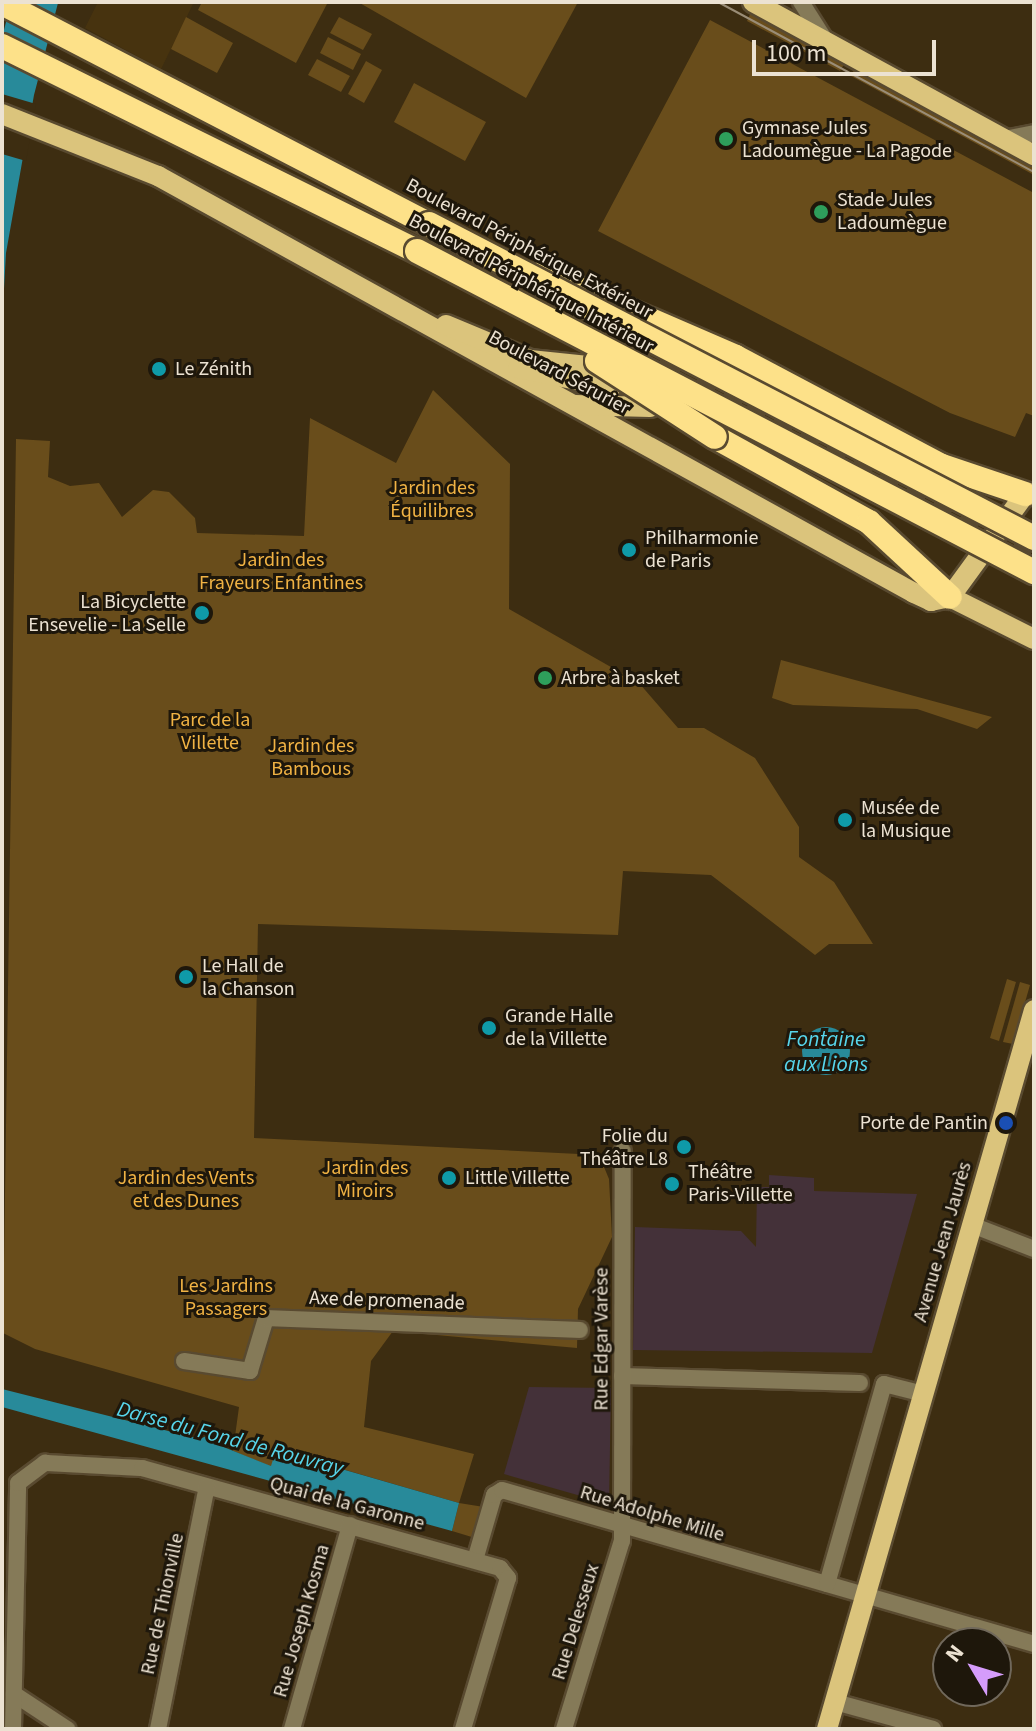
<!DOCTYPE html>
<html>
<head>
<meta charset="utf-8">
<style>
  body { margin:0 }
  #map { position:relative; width:1036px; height:1731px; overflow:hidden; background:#3d2d11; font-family:"Source Sans 3",sans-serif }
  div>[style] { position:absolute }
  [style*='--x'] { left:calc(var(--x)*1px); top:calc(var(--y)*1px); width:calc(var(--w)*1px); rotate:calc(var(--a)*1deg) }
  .built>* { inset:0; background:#47330f }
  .education>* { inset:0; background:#443139 }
  .green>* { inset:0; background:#694d1b }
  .water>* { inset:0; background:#288a9a }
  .round { border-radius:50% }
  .pier>* { inset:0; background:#3d2d11 }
  .major-tunnel>* { height:20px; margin-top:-10px; transform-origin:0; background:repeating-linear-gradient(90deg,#57482e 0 20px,transparent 0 30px) }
  .roads { filter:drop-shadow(2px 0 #594a30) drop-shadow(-2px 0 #594a30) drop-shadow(0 2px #594a30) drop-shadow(0 -2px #594a30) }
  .minor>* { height:16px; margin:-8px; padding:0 8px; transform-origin:8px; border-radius:8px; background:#857a58 }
  .major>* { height:20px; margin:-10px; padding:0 10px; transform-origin:10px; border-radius:10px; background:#dbc47c }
  .highway>* { height:24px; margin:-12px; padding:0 12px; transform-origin:12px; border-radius:12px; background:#fde189 }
  .tram>* { height:2px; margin:-1px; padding:0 1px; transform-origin:1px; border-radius:1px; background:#9a8d77 }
  .bridges { filter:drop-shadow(2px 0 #594a30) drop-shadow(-2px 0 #594a30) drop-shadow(0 2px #594a30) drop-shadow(0 -2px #594a30) }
  .highway-bridge>* { height:24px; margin:-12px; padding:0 12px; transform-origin:12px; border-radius:12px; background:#fde189 }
  .dots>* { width:22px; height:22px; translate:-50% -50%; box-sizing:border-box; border:4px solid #1e170b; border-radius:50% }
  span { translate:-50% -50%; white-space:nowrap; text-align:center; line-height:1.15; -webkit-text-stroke:6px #1e170b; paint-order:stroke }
  .poi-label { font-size:20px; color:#ece2d2 }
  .left { translate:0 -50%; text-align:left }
  .right { translate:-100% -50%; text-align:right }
  .street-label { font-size:20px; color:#ece2d2 }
  .park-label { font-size:20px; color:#f1b344 }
  .water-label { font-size:22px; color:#57d5eb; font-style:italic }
  .frame { position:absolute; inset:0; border:4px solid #ece2d2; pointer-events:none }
  .north { position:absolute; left:932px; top:1627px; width:80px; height:80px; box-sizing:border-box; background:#1e170b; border:2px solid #70685b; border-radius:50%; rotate:308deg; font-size:22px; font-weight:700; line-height:32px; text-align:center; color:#ece2d2 }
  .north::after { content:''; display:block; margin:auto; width:28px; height:36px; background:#d59cfb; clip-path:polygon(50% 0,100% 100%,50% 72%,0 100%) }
  .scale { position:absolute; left:752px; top:40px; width:184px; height:36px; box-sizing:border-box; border:4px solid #ece2d2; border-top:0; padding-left:10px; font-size:24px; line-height:28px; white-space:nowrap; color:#ece2d2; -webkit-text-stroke:6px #1e170b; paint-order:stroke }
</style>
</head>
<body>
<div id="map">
  <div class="built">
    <div style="clip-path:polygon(98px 2px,194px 2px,161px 69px,85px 28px)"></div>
  </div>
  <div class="education">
    <div style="clip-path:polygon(769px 1175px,814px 1178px,814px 1191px,917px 1194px,872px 1353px,633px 1350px,635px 1227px,741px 1231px,756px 1247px,757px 1187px,769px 1187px)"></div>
    <div style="clip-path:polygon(529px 1387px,611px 1388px,609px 1504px,504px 1474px)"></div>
  </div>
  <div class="green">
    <div style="clip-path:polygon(202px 2px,328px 2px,296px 63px,198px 10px)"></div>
    <div style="clip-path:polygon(358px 2px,578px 2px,526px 98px)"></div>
    <div style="clip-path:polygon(752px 10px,846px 61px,840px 71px,747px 21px)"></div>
    <div style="clip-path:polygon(186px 17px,233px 43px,217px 73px,171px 49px)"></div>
    <div style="clip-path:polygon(339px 17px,372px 34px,363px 50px,330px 33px)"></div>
    <div style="clip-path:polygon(710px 20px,1034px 193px,1034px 416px,1026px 413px,1015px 437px,950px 413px,598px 231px)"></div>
    <div style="clip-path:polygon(328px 37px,361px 54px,353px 70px,320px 53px)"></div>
    <div style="clip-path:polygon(317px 59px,350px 76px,341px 92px,308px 75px)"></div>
    <div style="clip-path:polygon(366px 61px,382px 70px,364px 103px,348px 94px)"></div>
    <div style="clip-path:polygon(856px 66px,1034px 161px,1034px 175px,851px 76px)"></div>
    <div style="clip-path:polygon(414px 83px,486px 122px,465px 161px,394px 122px)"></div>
    <div style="clip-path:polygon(433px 390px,510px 464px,509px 609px,639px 683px,678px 728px,704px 728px,755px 758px,799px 827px,799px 857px,834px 882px,873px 944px,829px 944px,815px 955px,711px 875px,623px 871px,618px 935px,258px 924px,254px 1138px,599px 1155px,609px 1179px,612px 1237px,578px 1309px,577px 1348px,393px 1331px,371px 1361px,364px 1427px,474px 1454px,459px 1503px,484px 1507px,475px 1538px,452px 1531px,459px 1503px,277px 1450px,272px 1467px,233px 1451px,239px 1407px,35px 1349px,3px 1333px,16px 439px,50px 441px,48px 477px,70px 486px,99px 483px,122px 517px,153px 490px,169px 492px,195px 518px,197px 533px,304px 536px,310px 418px,396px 463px)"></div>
    <div style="clip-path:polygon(781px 660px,992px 717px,977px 729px,917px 709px,793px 705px,772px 698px)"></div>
    <div style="clip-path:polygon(1007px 979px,1016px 982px,999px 1041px,990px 1038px)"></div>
    <div style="clip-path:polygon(1020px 982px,1030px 985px,1013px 1044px,1003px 1042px)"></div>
  </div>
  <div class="water">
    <div style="clip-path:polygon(11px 2px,65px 2px,58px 3px,34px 95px,6px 253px,2px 325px,2px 38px)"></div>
    <div class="round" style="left:802px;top:1027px;width:48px;height:48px"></div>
    <div style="clip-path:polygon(2px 1389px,200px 1439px,212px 1433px,216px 1444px,271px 1466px,276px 1450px,459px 1503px,452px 1531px,2px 1407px)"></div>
  </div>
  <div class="pier">
    <div style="clip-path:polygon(2px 94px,36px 104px,26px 161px,2px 154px)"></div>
  </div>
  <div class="major-tunnel">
    <div style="--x:630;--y:363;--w:64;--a:1.8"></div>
    <div style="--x:694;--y:388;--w:56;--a:19.7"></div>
    <div style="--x:747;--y:407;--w:323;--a:27.4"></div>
  </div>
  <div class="roads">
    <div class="minor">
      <div style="--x:801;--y:2;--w:45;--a:57.7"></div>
      <div style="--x:1004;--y:139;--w:31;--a:-11"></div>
      <div style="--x:972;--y:1225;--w:66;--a:21.2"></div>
      <div style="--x:184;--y:1361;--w:67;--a:8.6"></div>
      <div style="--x:250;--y:1371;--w:55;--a:-73.2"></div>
      <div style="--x:266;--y:1318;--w:314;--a:2.2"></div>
      <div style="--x:622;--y:1376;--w:238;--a:1.7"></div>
      <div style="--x:475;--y:1560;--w:68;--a:-73.7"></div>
      <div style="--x:494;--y:1495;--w:9;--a:-32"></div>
      <div style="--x:502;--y:1490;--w:554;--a:16.14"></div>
      <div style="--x:827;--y:1584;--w:208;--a:-74.1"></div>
      <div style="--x:884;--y:1384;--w:41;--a:14"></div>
      <div style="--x:14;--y:1694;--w:64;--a:33.4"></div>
      <div style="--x:835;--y:1702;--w:102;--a:15.4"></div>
      <div style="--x:13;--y:1729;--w:246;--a:-88.8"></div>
      <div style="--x:18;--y:1483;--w:34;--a:-37"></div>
      <div style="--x:45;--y:1463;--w:97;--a:3"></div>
      <div style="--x:142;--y:1468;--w:372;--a:15.6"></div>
      <div style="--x:500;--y:1568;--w:13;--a:51"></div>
      <div style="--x:508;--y:1578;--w:158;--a:106.6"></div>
      <div style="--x:158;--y:1729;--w:247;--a:-78.6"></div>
      <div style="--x:292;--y:1729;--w:212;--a:-74.1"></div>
      <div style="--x:564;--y:1729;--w:197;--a:-72.9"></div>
      <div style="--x:622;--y:1541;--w:390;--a:-89.9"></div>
    </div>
    <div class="major">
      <div style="--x:753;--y:2;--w:320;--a:28.6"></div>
      <div style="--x:2;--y:114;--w:168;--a:21.7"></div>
      <div style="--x:158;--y:176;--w:863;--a:28.88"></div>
      <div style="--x:914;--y:593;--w:19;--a:25"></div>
      <div style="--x:931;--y:601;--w:19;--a:-12"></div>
      <div style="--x:950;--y:597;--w:94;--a:26.6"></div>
      <div style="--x:446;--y:325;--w:91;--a:22.6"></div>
      <div style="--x:530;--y:360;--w:58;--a:5.9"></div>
      <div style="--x:518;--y:368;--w:95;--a:11.5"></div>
      <div style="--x:575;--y:405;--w:75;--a:1.5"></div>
      <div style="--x:950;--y:597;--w:127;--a:-53.9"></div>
      <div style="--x:827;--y:1729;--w:748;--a:-73.94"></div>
    </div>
    <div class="highway">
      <div style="--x:2;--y:3;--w:481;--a:27.4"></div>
      <div style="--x:2;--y:46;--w:463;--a:26.3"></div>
      <div style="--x:542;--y:273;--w:211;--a:23.4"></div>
      <div style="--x:736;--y:357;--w:233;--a:27.9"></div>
      <div style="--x:942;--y:466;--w:88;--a:18.6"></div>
      <div style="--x:715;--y:437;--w:176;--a:28.9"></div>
      <div style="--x:869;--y:522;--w:110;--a:42.8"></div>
    </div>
  </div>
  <div class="tram">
    <div style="--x:718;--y:2;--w:359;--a:28.3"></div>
  </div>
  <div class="bridges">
    <div class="highway-bridge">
      <div style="--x:429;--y:224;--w:682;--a:27.43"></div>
      <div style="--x:417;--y:251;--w:696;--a:27.49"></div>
      <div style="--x:597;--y:361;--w:140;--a:32.8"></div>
    </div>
  </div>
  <div class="dots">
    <div style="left:726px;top:139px;background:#2e9e5b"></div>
    <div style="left:821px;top:212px;background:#2e9e5b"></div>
    <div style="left:159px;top:369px;background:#0f9aa8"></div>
    <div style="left:629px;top:550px;background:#0f9aa8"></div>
    <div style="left:202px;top:613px;background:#0f9aa8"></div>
    <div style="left:545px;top:678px;background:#2e9e5b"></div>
    <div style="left:845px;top:820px;background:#0f9aa8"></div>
    <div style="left:186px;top:977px;background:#0f9aa8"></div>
    <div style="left:489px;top:1028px;background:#0f9aa8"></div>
    <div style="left:1006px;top:1123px;background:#1a4fb4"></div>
    <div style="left:684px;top:1147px;background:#0f9aa8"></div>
    <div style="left:449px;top:1178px;background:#0f9aa8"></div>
    <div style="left:672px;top:1184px;background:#0f9aa8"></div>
  </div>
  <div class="poi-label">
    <span class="left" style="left:742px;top:140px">Gymnase Jules<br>Ladoumègue - La Pagode</span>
    <span class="left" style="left:837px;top:212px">Stade Jules<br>Ladoumègue</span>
    <span class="left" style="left:175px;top:369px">Le Zénith</span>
    <span class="left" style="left:645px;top:550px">Philharmonie<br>de Paris</span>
    <span class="right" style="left:186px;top:614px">La Bicyclette<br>Ensevelie - La Selle</span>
    <span class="left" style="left:561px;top:678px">Arbre à basket</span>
    <span class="left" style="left:861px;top:820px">Musée de<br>la Musique</span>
    <span class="left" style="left:202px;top:978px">Le Hall de<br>la Chanson</span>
    <span class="left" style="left:505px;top:1028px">Grande Halle<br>de la Villette</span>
    <span class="right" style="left:988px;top:1123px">Porte de Pantin</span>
    <span class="right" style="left:668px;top:1148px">Folie du<br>Théâtre L8</span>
    <span class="left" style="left:688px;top:1184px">Théâtre<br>Paris-Villette</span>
    <span class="left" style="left:465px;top:1178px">Little Villette</span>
  </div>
  <div class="street-label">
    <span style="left:529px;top:249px;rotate:28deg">Boulevard Périphérique Extérieur</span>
    <span style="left:531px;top:284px;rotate:28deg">Boulevard Périphérique Intérieur</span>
    <span style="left:559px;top:373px;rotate:28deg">Boulevard Sérurier</span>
    <span style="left:943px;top:1242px;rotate:-74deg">Avenue Jean Jaurès</span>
    <span style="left:387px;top:1301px;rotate:2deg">Axe de promenade</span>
    <span style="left:602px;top:1339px;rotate:-90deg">Rue Edgar Varèse</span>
    <span style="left:347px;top:1504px;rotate:15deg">Quai de la Garonne</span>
    <span style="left:652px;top:1514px;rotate:17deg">Rue Adolphe Mille</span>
    <span style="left:163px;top:1604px;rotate:-78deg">Rue de Thionville</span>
    <span style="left:302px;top:1621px;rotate:-74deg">Rue Joseph Kosma</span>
    <span style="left:576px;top:1622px;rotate:-73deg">Rue Delesseux</span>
  </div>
  <div class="park-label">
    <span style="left:432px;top:500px">Jardin des<br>Équilibres</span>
    <span style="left:281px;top:572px">Jardin des<br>Frayeurs Enfantines</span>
    <span style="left:210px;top:732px">Parc de la<br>Villette</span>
    <span style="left:311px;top:758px">Jardin des<br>Bambous</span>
    <span style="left:365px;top:1180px">Jardin des<br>Miroirs</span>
    <span style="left:186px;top:1190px">Jardin des Vents<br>et des Dunes</span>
    <span style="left:226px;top:1298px">Les Jardins<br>Passagers</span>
  </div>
  <div class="water-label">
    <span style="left:826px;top:1052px">Fontaine<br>aux Lions</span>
    <span style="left:230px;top:1439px;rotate:15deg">Darse du Fond de Rouvray</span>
  </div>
  <div class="frame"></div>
  <div class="north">N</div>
  <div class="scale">100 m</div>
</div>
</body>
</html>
